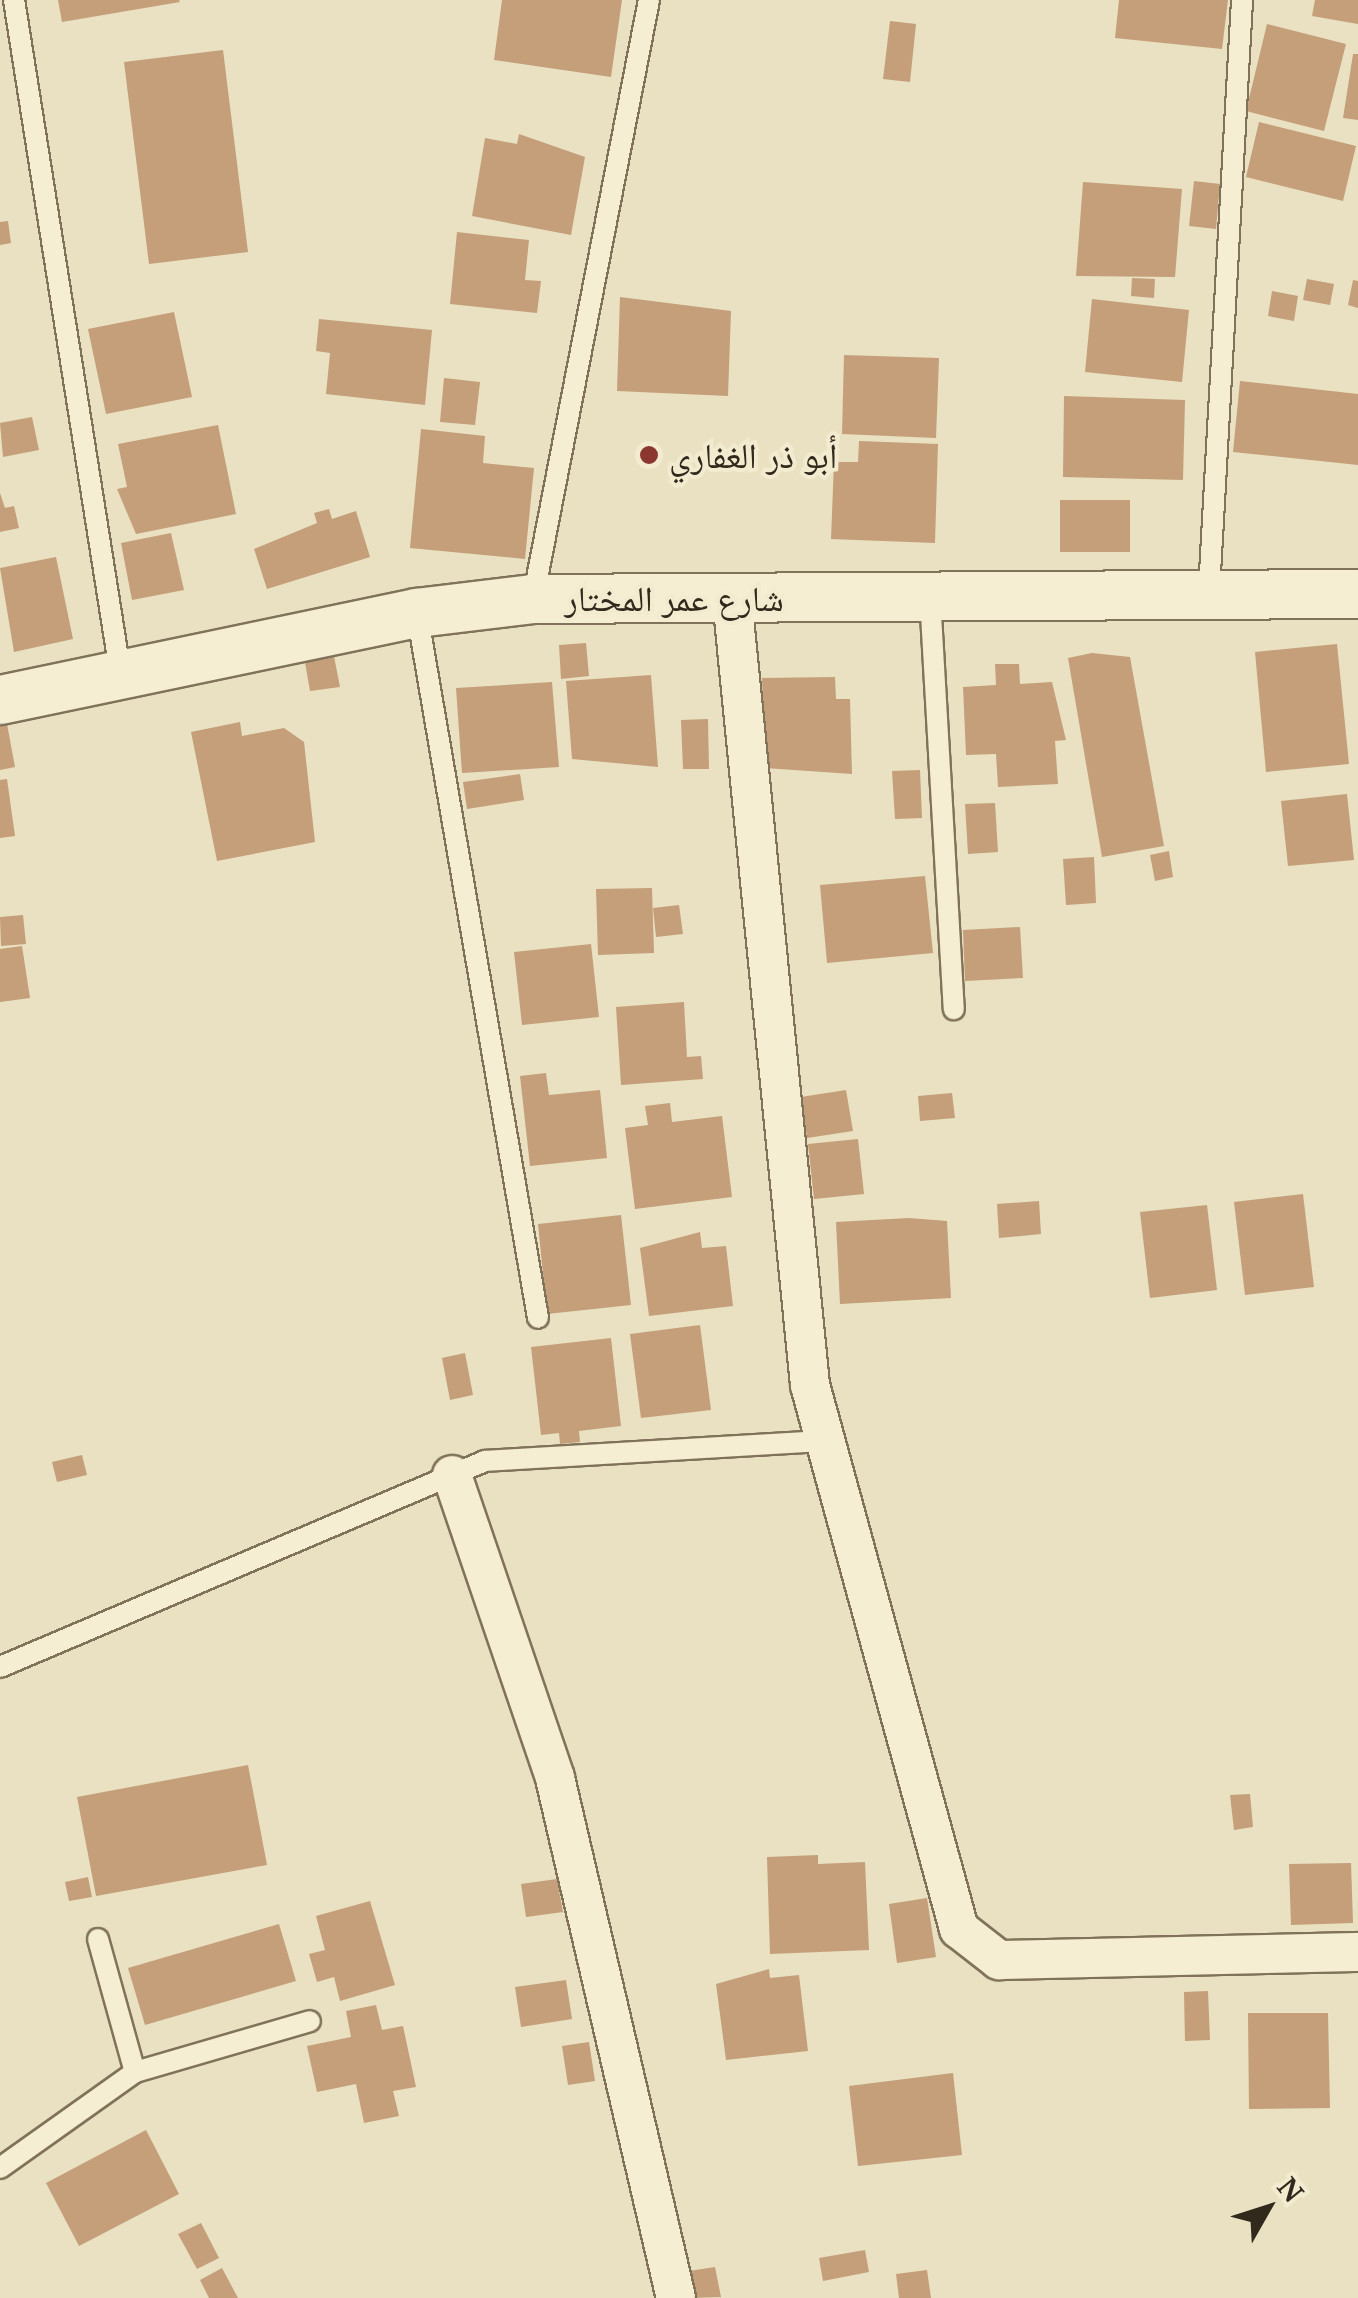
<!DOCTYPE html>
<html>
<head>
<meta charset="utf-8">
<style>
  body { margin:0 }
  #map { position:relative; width:1358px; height:2298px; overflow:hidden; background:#e9e1c1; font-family:"Noto Serif","Noto Naskh Arabic",serif }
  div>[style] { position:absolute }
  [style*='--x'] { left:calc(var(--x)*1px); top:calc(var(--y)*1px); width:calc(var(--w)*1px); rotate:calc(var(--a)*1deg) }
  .building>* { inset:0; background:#c49f7a }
  .roads { filter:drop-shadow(2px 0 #81725a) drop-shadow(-2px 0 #81725a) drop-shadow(0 2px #81725a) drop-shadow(0 -2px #81725a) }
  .service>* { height:20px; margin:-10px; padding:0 10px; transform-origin:10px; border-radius:10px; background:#f5eed3 }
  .minor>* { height:38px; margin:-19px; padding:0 19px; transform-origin:19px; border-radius:19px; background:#f5eed3 }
  .tertiary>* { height:48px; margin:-24px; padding:0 24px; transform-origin:24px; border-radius:24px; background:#f5eed3 }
  .dots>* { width:28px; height:28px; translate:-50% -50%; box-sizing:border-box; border:5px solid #f2ebcf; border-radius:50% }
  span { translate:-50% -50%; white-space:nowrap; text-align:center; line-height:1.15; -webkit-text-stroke:8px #f2ebcf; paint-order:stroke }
  .poi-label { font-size:35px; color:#32291d }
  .left { translate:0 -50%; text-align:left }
  .street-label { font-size:35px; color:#32291d }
  .north { position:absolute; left:1218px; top:2158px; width:100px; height:100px; -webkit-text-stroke:8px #f2ebcf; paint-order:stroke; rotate:51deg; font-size:28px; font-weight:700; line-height:40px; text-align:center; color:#32291d }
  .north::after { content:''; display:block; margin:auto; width:35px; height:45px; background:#32291d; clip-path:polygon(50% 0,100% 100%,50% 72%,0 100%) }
</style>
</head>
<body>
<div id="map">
  <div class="building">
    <div style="clip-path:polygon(58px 0,179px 0,180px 2px,62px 22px)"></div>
    <div style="clip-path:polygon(502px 0,622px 0,611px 77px,494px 60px)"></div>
    <div style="clip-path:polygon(1119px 0,1228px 0,1222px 49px,1115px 38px)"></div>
    <div style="clip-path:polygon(1315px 0,1358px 0,1358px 24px,1312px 16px)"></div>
    <div style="clip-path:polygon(890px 21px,916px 24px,910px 82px,883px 79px)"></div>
    <div style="clip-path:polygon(1267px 24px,1346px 44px,1324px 131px,1246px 111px)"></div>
    <div style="clip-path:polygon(223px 50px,248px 252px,149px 264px,124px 62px)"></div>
    <div style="clip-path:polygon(1353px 54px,1358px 54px,1358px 120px,1343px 118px)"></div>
    <div style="clip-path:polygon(1259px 122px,1356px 146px,1343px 201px,1246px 177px)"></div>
    <div style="clip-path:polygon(519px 134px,585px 157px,571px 235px,472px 216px,485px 138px,517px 144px)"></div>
    <div style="clip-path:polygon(1194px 181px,1220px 184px,1216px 229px,1189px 226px)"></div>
    <div style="clip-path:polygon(1083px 182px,1182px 189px,1175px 277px,1076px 276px)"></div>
    <div style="clip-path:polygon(8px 221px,11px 243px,0 245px,0 222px)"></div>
    <div style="clip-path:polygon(457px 232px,529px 240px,525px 280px,541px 281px,537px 313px,450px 304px)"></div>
    <div style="clip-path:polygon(1132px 278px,1155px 279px,1154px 298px,1131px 296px)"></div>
    <div style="clip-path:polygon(1307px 279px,1334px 284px,1330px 305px,1303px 300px)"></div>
    <div style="clip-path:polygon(1353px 280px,1358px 281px,1358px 308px,1348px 305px)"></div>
    <div style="clip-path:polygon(1272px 291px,1298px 296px,1294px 321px,1268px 316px)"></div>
    <div style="clip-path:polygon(620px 297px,731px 311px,728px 396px,617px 391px)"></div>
    <div style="clip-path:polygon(1092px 299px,1189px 310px,1182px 382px,1085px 372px)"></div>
    <div style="clip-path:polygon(174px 312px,192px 397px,106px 414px,88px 329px)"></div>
    <div style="clip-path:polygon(319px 319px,432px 330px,425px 405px,326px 394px,330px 353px,316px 351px)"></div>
    <div style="clip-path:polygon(844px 355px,939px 358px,936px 438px,842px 434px)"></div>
    <div style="clip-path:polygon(444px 378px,480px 382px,475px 425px,440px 422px)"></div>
    <div style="clip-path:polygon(1240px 381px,1358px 394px,1358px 465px,1233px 452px)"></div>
    <div style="clip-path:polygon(1064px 396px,1185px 400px,1183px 480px,1063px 477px)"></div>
    <div style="clip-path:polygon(32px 417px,39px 450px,3px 457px,0 423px)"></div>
    <div style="clip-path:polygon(218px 425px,236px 514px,136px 534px,117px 489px,127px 487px,118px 444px)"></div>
    <div style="clip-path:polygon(421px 429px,485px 436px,483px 463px,534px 468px,525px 559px,410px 548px)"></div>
    <div style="clip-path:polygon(859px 441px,938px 444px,935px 543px,831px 539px,834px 462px,858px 462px)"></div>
    <div style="clip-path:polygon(0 493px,5px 508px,14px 506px,19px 528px,0 532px)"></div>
    <div style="clip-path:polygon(1060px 500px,1130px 500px,1130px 552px,1060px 552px)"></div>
    <div style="clip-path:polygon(329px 509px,332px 519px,356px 511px,370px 557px,267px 589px,254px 549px,317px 523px,314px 513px)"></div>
    <div style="clip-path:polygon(171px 533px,184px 590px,132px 600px,121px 543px)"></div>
    <div style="clip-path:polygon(56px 557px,73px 639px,14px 652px,0 568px)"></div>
    <div style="clip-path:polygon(586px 643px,589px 676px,561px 679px,559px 645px)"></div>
    <div style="clip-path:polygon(1337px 644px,1349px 764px,1266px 772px,1255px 652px)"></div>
    <div style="clip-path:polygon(332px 646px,340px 687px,310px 691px,303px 651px)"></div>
    <div style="clip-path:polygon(1092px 653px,1130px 657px,1164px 846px,1102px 857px,1068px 658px)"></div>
    <div style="clip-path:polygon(995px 664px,1019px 664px,1020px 684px,1052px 682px,1066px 740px,1055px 741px,1058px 784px,998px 787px,996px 754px,966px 755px,963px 687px,996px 685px)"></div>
    <div style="clip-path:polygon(651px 675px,658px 767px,572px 759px,566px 681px)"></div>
    <div style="clip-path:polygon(835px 677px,836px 699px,850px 699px,852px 774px,765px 768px,762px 678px)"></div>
    <div style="clip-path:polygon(552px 682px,559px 767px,462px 773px,456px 688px)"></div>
    <div style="clip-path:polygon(708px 719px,709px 769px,683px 769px,681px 720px)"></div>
    <div style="clip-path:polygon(240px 722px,242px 736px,284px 728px,304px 742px,315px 842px,217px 861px,191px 732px)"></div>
    <div style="clip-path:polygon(7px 724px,15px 767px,0 770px,0 726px)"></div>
    <div style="clip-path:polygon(920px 770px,922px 818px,895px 819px,892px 771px)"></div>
    <div style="clip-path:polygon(520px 774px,524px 800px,467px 809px,463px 782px)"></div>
    <div style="clip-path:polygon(7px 779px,15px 836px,0 838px,0 780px)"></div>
    <div style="clip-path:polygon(1347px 794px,1354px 860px,1288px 866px,1281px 801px)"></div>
    <div style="clip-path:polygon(995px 803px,998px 852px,968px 854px,965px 804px)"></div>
    <div style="clip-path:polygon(1169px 851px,1173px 877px,1155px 881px,1150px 855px)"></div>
    <div style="clip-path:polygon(1094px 857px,1096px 903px,1066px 905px,1063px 859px)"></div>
    <div style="clip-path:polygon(925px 876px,933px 953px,827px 963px,820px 885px)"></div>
    <div style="clip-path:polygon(652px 888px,654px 953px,598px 955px,596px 889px)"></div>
    <div style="clip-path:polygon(679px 905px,683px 934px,656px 937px,653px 908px)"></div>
    <div style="clip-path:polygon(23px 915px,26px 944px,1px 946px,0 917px)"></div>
    <div style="clip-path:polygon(1020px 927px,1023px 978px,965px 981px,963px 930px)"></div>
    <div style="clip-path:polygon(591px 944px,599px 1017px,522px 1025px,514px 952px)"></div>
    <div style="clip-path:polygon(22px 946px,30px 998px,0 1002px,0 949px)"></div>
    <div style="clip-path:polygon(684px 1002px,687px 1057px,701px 1056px,703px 1079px,621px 1085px,616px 1007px)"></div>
    <div style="clip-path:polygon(546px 1073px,549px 1095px,600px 1090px,607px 1158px,530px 1166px,520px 1076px)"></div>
    <div style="clip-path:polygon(846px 1090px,853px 1131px,807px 1138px,801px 1097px)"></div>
    <div style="clip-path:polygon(952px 1093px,955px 1118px,920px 1121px,918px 1096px)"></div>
    <div style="clip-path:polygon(670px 1103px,672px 1122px,722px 1116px,732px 1197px,635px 1209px,625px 1128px,648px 1125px,645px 1106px)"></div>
    <div style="clip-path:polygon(858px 1139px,864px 1194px,814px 1199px,808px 1144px)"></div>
    <div style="clip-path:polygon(1303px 1194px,1314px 1287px,1245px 1295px,1234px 1202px)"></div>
    <div style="clip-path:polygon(1039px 1201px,1041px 1234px,999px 1238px,997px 1204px)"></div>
    <div style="clip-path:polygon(1207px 1205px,1217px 1290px,1150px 1298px,1140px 1212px)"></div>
    <div style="clip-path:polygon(621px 1215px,631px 1305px,547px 1314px,538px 1224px)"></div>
    <div style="clip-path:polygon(909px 1218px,947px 1221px,951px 1298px,840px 1304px,836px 1222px)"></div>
    <div style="clip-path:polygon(700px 1232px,702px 1248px,726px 1246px,733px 1306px,649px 1316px,640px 1248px)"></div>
    <div style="clip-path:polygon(700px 1325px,711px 1410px,641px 1418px,630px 1334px)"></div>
    <div style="clip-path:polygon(611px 1338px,621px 1426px,579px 1431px,580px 1442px,560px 1444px,559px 1433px,541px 1435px,531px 1347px)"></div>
    <div style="clip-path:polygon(465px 1353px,473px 1395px,450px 1400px,442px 1358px)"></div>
    <div style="clip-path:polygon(82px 1455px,87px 1475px,57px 1482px,52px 1462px)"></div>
    <div style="clip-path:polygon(248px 1765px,267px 1865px,96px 1896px,77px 1797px)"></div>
    <div style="clip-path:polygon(1250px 1794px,1253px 1827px,1234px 1830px,1230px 1795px)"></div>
    <div style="clip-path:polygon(818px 1855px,818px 1864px,865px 1862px,869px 1950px,770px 1954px,767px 1857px)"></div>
    <div style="clip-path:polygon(1351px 1863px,1353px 1923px,1291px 1925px,1289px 1864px)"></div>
    <div style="clip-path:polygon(88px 1877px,92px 1897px,69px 1901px,65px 1882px)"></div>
    <div style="clip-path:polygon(557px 1879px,563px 1912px,526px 1917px,521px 1884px)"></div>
    <div style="clip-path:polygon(927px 1898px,936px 1957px,897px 1963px,889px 1904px)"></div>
    <div style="clip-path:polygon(370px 1901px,395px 1985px,340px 2001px,334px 1977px,317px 1982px,309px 1954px,325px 1950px,316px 1916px)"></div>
    <div style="clip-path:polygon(279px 1924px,296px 1981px,145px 2025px,128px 1968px)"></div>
    <div style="clip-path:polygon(769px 1969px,770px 1978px,799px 1975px,808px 2051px,726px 2060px,716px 1984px)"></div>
    <div style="clip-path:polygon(566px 1980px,572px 2019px,521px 2027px,515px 1987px)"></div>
    <div style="clip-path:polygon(1208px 1991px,1210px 2040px,1185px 2041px,1184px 1992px)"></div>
    <div style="clip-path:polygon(376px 2005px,382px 2030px,403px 2026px,416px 2087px,393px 2091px,399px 2116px,364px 2123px,356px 2084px,317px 2092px,307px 2046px,351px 2037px,346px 2011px)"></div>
    <div style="clip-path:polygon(1248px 2013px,1328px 2013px,1330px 2108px,1249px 2109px)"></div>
    <div style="clip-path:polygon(589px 2042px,595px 2081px,568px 2085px,562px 2046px)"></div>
    <div style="clip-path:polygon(953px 2073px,962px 2155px,858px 2166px,849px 2086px)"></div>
    <div style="clip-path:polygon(146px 2130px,179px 2194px,79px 2246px,46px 2183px)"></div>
    <div style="clip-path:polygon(201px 2223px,219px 2258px,197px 2269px,178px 2234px)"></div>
    <div style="clip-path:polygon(865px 2250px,869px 2272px,823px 2281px,819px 2258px)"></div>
    <div style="clip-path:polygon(715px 2267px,721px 2297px,688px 2298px,683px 2272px)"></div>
    <div style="clip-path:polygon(222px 2268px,238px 2298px,209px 2298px,200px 2280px)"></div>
    <div style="clip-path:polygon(927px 2270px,931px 2298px,899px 2298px,896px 2274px)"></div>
  </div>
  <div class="roads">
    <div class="service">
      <div style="--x:14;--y:0;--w:679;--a:81.02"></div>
      <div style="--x:1209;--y:591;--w:592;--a:-86.8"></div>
      <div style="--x:930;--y:597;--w:413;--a:86.7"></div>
      <div style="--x:533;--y:599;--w:610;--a:-79.04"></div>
      <div style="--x:417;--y:613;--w:715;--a:80.26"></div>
      <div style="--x:0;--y:1667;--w:527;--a:-23.01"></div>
      <div style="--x:485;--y:1461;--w:341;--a:-3.4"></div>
      <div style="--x:98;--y:1939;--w:138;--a:74.5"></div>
      <div style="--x:0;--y:2168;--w:166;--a:-35.4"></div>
      <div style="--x:135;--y:2072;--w:182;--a:-16.2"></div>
    </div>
    <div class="minor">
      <div style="--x:732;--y:598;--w:791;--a:84.34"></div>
      <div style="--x:810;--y:1385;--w:564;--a:74.68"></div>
      <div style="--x:959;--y:1929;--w:51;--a:37.8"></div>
      <div style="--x:999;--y:1960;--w:359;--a:-1.3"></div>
      <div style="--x:452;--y:1475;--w:320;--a:71.2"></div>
      <div style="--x:555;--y:1778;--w:534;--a:76.9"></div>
    </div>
    <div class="tertiary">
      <div style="--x:0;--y:700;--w:426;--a:-11.8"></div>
      <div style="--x:417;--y:613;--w:117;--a:-6.9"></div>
      <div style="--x:533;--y:599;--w:825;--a:-0.35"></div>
    </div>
  </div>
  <div class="dots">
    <div style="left:649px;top:455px;background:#8b372f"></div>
  </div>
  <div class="poi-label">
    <span class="left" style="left:669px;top:455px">أبو ذر الغفاري</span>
  </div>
  <div class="street-label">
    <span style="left:674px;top:598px">شارع عمر المختار</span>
  </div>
  <div class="north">N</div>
</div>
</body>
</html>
